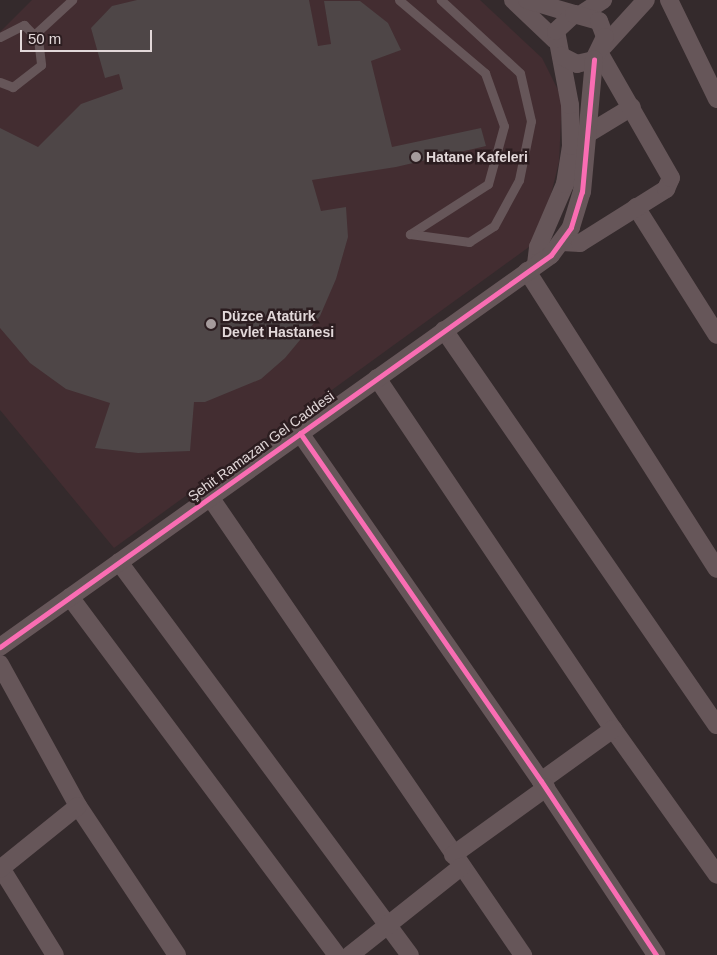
<!DOCTYPE html>
<html>
<head>
<meta charset="utf-8">
<style>
  body { margin:0 }
  #map { position:relative; width:717px; height:955px; overflow:hidden; background:#342a2c; font-family:Helvetica,sans-serif }
  div>[style] { position:absolute }
  [style*='--x'] { left:calc(var(--x)*1px); top:calc(var(--y)*1px); width:calc(var(--w)*1px); rotate:calc(var(--a)*1deg) }
  .built>* { inset:0; background:#432d31 }
  .building>* { inset:0; background:#4e4647 }
  .service>* { height:9px; margin:-4.5px; padding:0 4.5px; transform-origin:4.5px; border-radius:4.5px; background:#665659 }
  .minor>* { height:18px; margin:-9px; padding:0 9px; transform-origin:9px; border-radius:9px; background:#665659 }
  .cycleway>* { height:5px; margin:-2.5px; padding:0 2.5px; transform-origin:2.5px; border-radius:2.5px; background:#f96db3 }
  .dots>* { width:14px; height:14px; translate:-50% -50%; box-sizing:border-box; border:2px solid #2c1d20; border-radius:50% }
  span { translate:-50% -50%; white-space:nowrap; text-align:center; line-height:1.15; -webkit-text-stroke:5px #2c1d20; paint-order:stroke }
  .poi-label { font-size:14px; color:#e2d8d9; font-weight:700 }
  .left { translate:0 -50%; text-align:left }
  .street-label { font-size:14px; color:#e2d8d9 }
  .scale { position:absolute; left:20px; top:30px; width:132px; height:22px; box-sizing:border-box; border:2px solid #e2d8d9; border-top:0; padding-left:6px; font-size:15px; line-height:18px; white-space:nowrap; color:#e2d8d9; -webkit-text-stroke:4px #2c1d20; paint-order:stroke }
</style>
</head>
<body>
<div id="map">
  <div class="built">
    <div style="clip-path:polygon(32px 0,480px 0,542px 58px,562px 98px,559px 162px,540px 239px,114px 548px,0 410px,0 32px)"></div>
  </div>
  <div class="building">
    <div style="clip-path:polygon(137px 0,309px 0,318px 46px,331px 44px,324px 1px,360px 1px,388px 23px,401px 50px,371px 61px,392px 147px,481px 128px,486px 146px,396px 167px,312px 180px,321px 211px,346px 207px,348px 237px,336px 279px,320px 316px,285px 358px,261px 379px,205px 402px,194px 402px,190px 451px,138px 453px,95px 448px,110px 403px,66px 389px,30px 363px,0 328px,0 128px,38px 147px,81px 104px,123px 89px,119px 74px,105px 78px,91px 28px,112px 6px)"></div>
  </div>
  <div class="service">
    <div style="--x:399;--y:0;--w:113;--a:40.3"></div>
    <div style="--x:485;--y:73;--w:56;--a:70.3"></div>
    <div style="--x:504;--y:126;--w:60;--a:105.4"></div>
    <div style="--x:488;--y:184;--w:93;--a:147.3"></div>
    <div style="--x:34;--y:35;--w:52;--a:-42.6"></div>
    <div style="--x:0;--y:37;--w:27;--a:-27"></div>
    <div style="--x:24;--y:25;--w:20;--a:45"></div>
    <div style="--x:38;--y:39;--w:26;--a:83"></div>
    <div style="--x:41;--y:65;--w:36;--a:142"></div>
    <div style="--x:13;--y:87;--w:14;--a:-159"></div>
    <div style="--x:410;--y:234;--w:60;--a:7.7"></div>
    <div style="--x:469;--y:242;--w:30;--a:-33"></div>
    <div style="--x:494;--y:226;--w:52;--a:-61.5"></div>
    <div style="--x:519;--y:180;--w:60;--a:-78.5"></div>
    <div style="--x:531;--y:121;--w:49;--a:-102.9"></div>
    <div style="--x:520;--y:73;--w:108;--a:-137.3"></div>
  </div>
  <div class="minor">
    <div style="--x:513;--y:0;--w:58;--a:43.6"></div>
    <div style="--x:527;--y:0;--w:49;--a:16.6"></div>
    <div style="--x:669;--y:0;--w:110;--a:64.1"></div>
    <div style="--x:583;--y:13;--w:24;--a:-33"></div>
    <div style="--x:604;--y:46;--w:62;--a:-47.6"></div>
    <div style="--x:589;--y:133;--w:50;--a:-31.2"></div>
    <div style="--x:636;--y:207;--w:151;--a:57.7"></div>
    <div style="--x:562;--y:242;--w:18;--a:3"></div>
    <div style="--x:580;--y:243;--w:102;--a:-32.1"></div>
    <div style="--x:666;--y:189;--w:12;--a:-66"></div>
    <div style="--x:671;--y:178;--w:143;--a:-119.8"></div>
    <div style="--x:536;--y:264;--w:17;--a:-83"></div>
    <div style="--x:538;--y:247;--w:69;--a:-66.8"></div>
    <div style="--x:565;--y:184;--w:38;--a:-81"></div>
    <div style="--x:571;--y:146;--w:41;--a:-91.4"></div>
    <div style="--x:570;--y:105;--w:75;--a:-100.7"></div>
    <div style="--x:556;--y:31;--w:25;--a:-43"></div>
    <div style="--x:574;--y:14;--w:26;--a:16"></div>
    <div style="--x:599;--y:21;--w:17;--a:69"></div>
    <div style="--x:605;--y:37;--w:25;--a:116"></div>
    <div style="--x:594;--y:60;--w:17;--a:167"></div>
    <div style="--x:577;--y:64;--w:18;--a:-153"></div>
    <div style="--x:527;--y:271;--w:353;--a:57.5"></div>
    <div style="--x:444;--y:330;--w:480;--a:55.4"></div>
    <div style="--x:377;--y:378;--w:423;--a:56.1"></div>
    <div style="--x:613;--y:729;--w:179;--a:54.5"></div>
    <div style="--x:300;--y:433;--w:423;--a:55.3"></div>
    <div style="--x:541;--y:781;--w:209;--a:56.5"></div>
    <div style="--x:210;--y:497;--w:555;--a:55.65"></div>
    <div style="--x:119;--y:562;--w:489;--a:53.5"></div>
    <div style="--x:70;--y:597;--w:447;--a:53.3"></div>
    <div style="--x:0;--y:647;--w:676;--a:-35.43"></div>
    <div style="--x:551;--y:255;--w:34;--a:-54"></div>
    <div style="--x:571;--y:227;--w:37;--a:-73"></div>
    <div style="--x:582;--y:192;--w:133;--a:-84.8"></div>
    <div style="--x:0;--y:664;--w:162;--a:61.2"></div>
    <div style="--x:78;--y:806;--w:179;--a:56.4"></div>
    <div style="--x:541;--y:781;--w:89;--a:-35.8"></div>
    <div style="--x:453;--y:855;--w:115;--a:-35.8"></div>
    <div style="--x:1;--y:868;--w:102;--a:58.2"></div>
    <div style="--x:0;--y:869;--w:100;--a:-38.9"></div>
    <div style="--x:350;--y:955;--w:142;--a:-38.4"></div>
  </div>
  <div class="cycleway">
    <div style="--x:300;--y:433;--w:423;--a:55.3"></div>
    <div style="--x:541;--y:781;--w:209;--a:56.5"></div>
    <div style="--x:0;--y:647;--w:676;--a:-35.43"></div>
    <div style="--x:551;--y:255;--w:34;--a:-54"></div>
    <div style="--x:571;--y:227;--w:37;--a:-73"></div>
    <div style="--x:582;--y:192;--w:133;--a:-84.8"></div>
  </div>
  <div class="dots">
    <div style="left:416px;top:157px;background:#a59b9c"></div>
    <div style="left:211px;top:324px;background:#a59b9c"></div>
  </div>
  <div class="poi-label">
    <span class="left" style="left:426px;top:157px">Hatane Kafeleri</span>
    <span class="left" style="left:222px;top:324px">Düzce Atatürk<br>Devlet Hastanesi</span>
  </div>
  <div class="street-label">
    <span style="left:261px;top:446px;rotate:-36deg">Şehit Ramazan Gel Caddesi</span>
  </div>
  <div class="scale">50 m</div>
</div>
</body>
</html>
